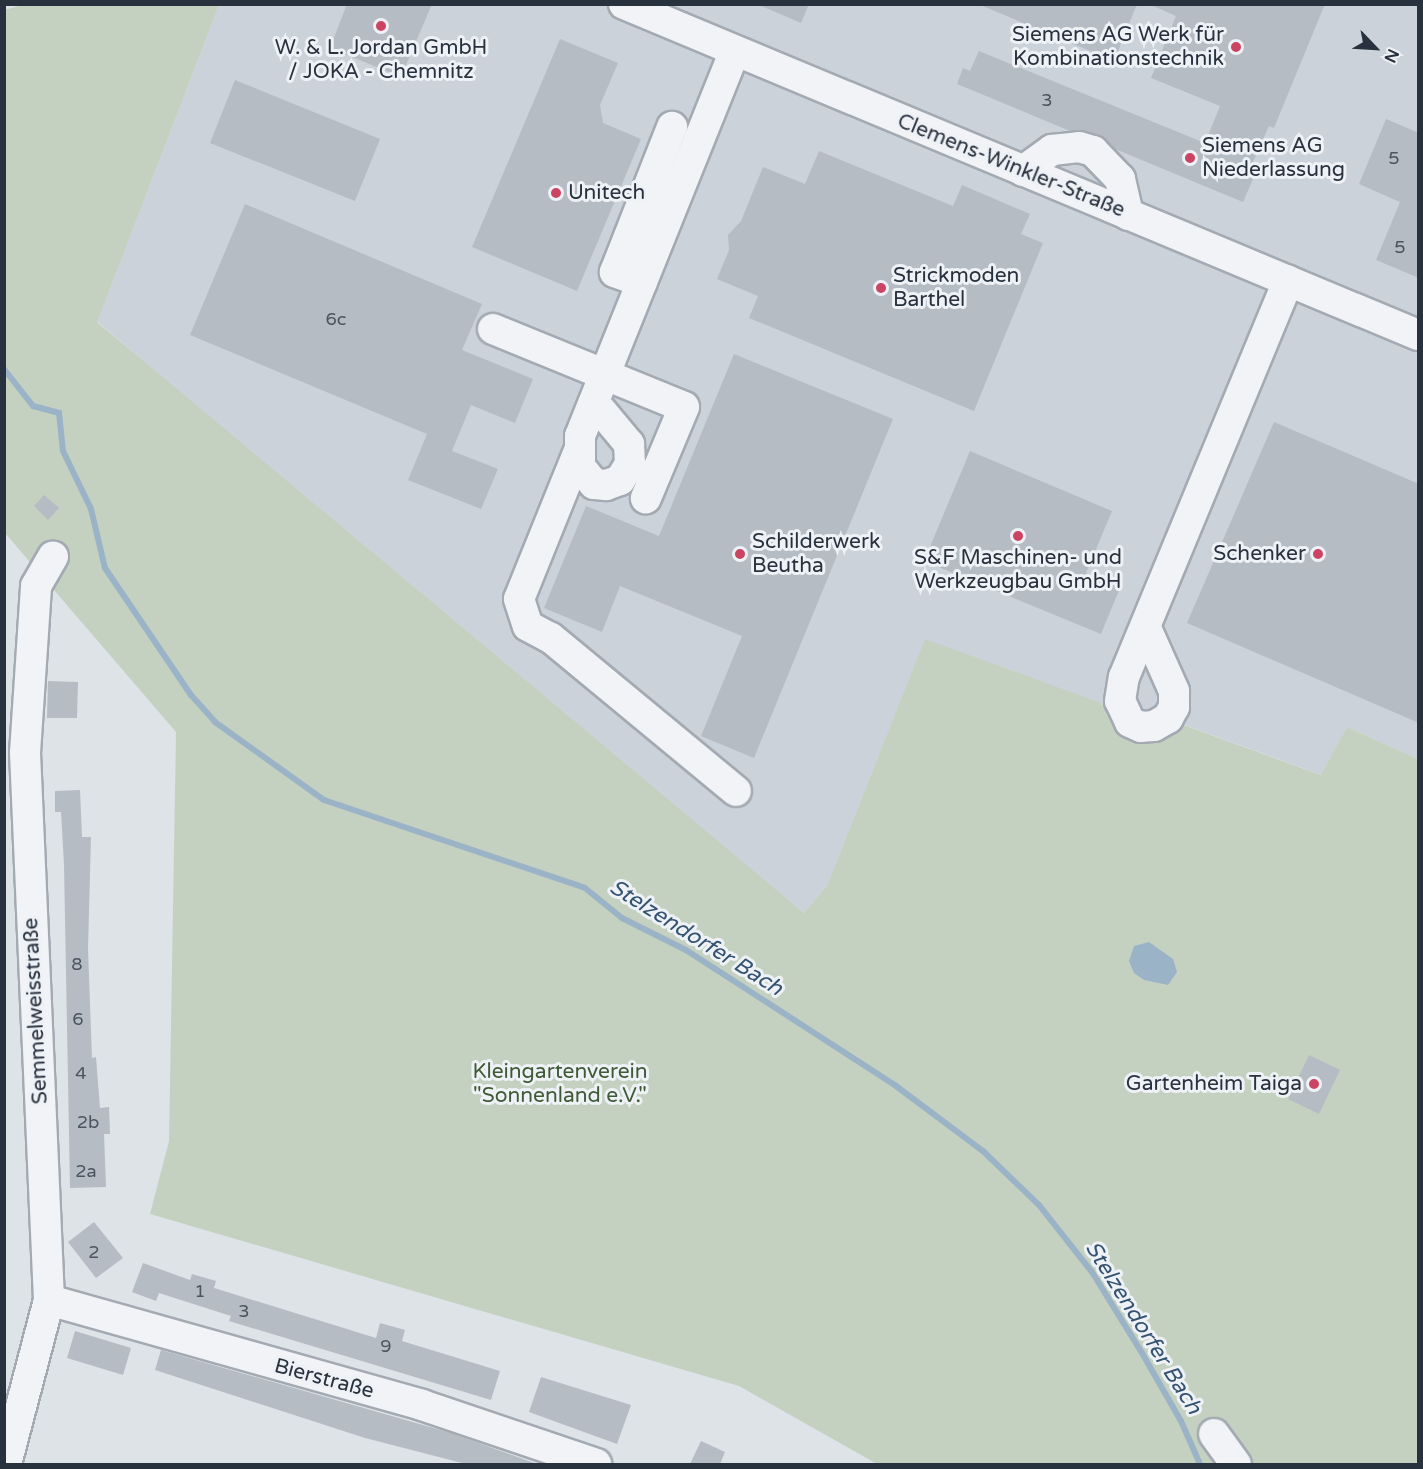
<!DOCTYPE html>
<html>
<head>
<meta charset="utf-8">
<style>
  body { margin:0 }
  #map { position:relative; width:1423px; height:1469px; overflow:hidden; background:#dee3e8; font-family:"Varela Round",sans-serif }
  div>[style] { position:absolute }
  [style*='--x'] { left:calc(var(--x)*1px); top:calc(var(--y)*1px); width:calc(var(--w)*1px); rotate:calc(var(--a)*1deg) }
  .built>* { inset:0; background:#ccd2d9 }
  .green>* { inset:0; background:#c5d1c0 }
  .water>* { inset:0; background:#9ab3c7 }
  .stream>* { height:6px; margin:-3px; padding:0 3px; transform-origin:3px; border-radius:3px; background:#9ab3c7 }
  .building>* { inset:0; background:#b6bcc4 }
  .roads { filter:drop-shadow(2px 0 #a4aab2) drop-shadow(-2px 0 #a4aab2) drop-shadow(0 2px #a4aab2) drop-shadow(0 -2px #a4aab2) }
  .minor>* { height:30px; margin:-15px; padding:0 15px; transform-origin:15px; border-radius:15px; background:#f1f3f6 }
  .dots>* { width:16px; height:16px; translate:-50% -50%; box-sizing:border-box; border:3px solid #eef1f5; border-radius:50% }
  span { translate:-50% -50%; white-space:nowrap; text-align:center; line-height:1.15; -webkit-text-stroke:6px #eef1f5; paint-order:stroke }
  .number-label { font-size:18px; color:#4c5460 }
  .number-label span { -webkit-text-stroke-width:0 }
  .poi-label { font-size:21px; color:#28313e }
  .right { translate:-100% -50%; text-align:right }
  .left { translate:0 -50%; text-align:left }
  .street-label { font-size:21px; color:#28313e }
  .park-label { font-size:21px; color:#3f5a35 }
  .water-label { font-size:22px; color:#335371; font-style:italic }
  .frame { position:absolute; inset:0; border:6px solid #28313e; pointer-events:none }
  .north { position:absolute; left:1345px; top:18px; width:60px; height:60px; -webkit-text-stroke:4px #eef1f5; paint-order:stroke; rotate:115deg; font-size:16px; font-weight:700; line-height:24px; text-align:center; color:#28313e }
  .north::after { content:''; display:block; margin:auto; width:21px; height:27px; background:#28313e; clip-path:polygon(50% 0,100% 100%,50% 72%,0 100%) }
</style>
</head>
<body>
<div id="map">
  <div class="built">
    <div style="clip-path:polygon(219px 5px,1418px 5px,1418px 759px,1347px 727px,1322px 775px,1182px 724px,1159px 739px,1122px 734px,1101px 703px,828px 884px,804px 913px,477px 649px,97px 321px)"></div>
  </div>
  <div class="green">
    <div style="clip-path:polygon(26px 4px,219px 5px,97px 322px,804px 913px,828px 884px,925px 639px,1101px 703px,1122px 735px,1159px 739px,1181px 724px,1321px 775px,1347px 727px,1418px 759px,1418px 1464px,877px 1464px,739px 1386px,150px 1214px,169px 1141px,176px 732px,5px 533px,4px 10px)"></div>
  </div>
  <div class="water">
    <div style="clip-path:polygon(1149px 942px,1173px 959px,1177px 972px,1168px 985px,1144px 980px,1134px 973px,1129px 961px,1134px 946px)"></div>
  </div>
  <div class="stream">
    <div style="--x:4;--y:369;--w:47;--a:51.9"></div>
    <div style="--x:33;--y:406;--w:27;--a:15"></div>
    <div style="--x:59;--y:413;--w:38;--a:84"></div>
    <div style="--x:63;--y:451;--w:64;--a:64.2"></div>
    <div style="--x:91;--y:509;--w:61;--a:76.7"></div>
    <div style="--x:105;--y:568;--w:153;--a:55.9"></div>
    <div style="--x:191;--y:695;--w:36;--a:48"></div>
    <div style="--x:215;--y:722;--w:134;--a:35.6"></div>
    <div style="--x:324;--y:800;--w:275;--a:18.6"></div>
    <div style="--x:585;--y:888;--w:48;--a:39"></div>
    <div style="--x:622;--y:918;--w:72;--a:26.6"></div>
    <div style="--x:686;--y:950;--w:250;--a:32.9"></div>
    <div style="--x:896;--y:1086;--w:109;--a:36.8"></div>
    <div style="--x:983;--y:1151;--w:78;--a:44"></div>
    <div style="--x:1039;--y:1205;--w:85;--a:51.7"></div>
    <div style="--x:1092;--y:1272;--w:95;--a:58.3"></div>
    <div style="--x:1142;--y:1353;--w:78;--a:60.2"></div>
    <div style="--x:1181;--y:1421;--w:47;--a:66.2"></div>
  </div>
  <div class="building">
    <div style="clip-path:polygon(347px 4px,432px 4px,401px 77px,330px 48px)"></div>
    <div style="clip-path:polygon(757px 4px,809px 4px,801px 23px)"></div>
    <div style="clip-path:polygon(978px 4px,1137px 4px,1114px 61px)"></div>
    <div style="clip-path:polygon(1149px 4px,1325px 4px,1274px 128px,1269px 126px,1253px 162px,1259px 165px,1243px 202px,1115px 149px,1098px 134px,1070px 131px,957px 84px,963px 68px,970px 71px,979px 51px,1205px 143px,1220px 106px,1151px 78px,1176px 16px)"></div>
    <div style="clip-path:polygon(560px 39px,618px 63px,600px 105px,603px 123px,641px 139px,577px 291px,472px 247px)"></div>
    <div style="clip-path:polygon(235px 80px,380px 139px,355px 201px,210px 143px)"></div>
    <div style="clip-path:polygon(1386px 119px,1419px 133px,1419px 278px,1376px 260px,1400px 202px,1359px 184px)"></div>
    <div style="clip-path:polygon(819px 151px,953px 206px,962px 185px,1030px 214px,1021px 234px,1043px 243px,974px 411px,749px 318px,758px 296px,717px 279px,729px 250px,728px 235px,741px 221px,763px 167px,805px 184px)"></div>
    <div style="clip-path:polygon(245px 204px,482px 304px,462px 350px,533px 379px,515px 423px,471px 405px,452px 451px,498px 469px,481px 509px,408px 480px,427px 434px,190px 335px)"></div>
    <div style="clip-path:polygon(734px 354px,893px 419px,754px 758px,701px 736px,742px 636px,620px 586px,602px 632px,544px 608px,586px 506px,659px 536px)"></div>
    <div style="clip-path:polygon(1274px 422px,1419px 484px,1419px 723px,1187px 623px)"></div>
    <div style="clip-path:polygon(970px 451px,1112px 511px,1086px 573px,1120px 588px,1101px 634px,924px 561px)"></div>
    <div style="clip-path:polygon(44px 495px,59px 508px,48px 520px,34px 506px)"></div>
    <div style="clip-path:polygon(48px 681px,78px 682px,77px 718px,47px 718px)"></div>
    <div style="clip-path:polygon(80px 790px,82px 837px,91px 837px,88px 949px,92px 1058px,96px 1057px,100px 1108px,109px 1107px,110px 1134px,104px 1134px,106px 1187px,70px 1188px,64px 865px,61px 812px,55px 812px,55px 791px)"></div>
    <div style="clip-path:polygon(1309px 1055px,1340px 1070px,1319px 1114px,1288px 1099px)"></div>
    <div style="clip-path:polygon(94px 1222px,123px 1258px,96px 1278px,68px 1242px)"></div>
    <div style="clip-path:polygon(143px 1263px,190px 1280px,192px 1274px,216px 1281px,214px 1288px,376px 1338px,380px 1323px,405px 1330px,402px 1341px,500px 1371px,491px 1400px,229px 1321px,231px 1316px,159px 1293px,156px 1301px,132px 1292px)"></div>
    <div style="clip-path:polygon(75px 1331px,131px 1348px,123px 1375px,67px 1358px)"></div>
    <div style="clip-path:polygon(161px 1350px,451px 1433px,537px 1464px,466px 1464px,365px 1438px,155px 1370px)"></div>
    <div style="clip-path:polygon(541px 1377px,631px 1405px,617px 1444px,529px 1412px)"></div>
    <div style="clip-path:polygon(701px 1441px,725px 1452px,720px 1464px,690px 1464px)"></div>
  </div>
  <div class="roads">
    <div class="minor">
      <div style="--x:624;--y:4;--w:860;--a:22.63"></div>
      <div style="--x:1023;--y:171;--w:36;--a:-36"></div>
      <div style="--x:1052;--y:150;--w:27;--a:-6"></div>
      <div style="--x:1079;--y:147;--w:15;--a:16"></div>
      <div style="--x:1093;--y:151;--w:39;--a:46"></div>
      <div style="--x:1120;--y:179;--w:37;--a:77"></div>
      <div style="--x:642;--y:282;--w:29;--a:-160"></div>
      <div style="--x:615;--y:272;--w:156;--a:-68.5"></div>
      <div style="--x:493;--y:329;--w:206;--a:22.2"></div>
      <div style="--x:684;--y:407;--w:99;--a:112.7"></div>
      <div style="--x:594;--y:402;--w:55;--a:50.2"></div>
      <div style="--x:629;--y:444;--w:20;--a:87"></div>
      <div style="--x:630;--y:464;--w:19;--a:122"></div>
      <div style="--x:620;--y:480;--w:15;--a:160"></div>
      <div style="--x:606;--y:485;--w:12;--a:-175"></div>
      <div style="--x:594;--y:484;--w:22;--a:-129"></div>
      <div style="--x:580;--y:467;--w:31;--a:-90"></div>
      <div style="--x:580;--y:436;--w:415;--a:-68.1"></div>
      <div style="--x:578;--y:453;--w:157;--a:112"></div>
      <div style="--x:519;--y:599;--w:28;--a:72"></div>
      <div style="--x:528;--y:626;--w:26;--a:28"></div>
      <div style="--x:551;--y:638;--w:240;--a:39.6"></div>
      <div style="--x:1146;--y:628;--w:69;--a:66"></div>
      <div style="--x:1174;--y:691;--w:16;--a:90"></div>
      <div style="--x:1174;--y:707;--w:13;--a:119"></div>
      <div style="--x:1168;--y:718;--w:16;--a:150"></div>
      <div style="--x:1154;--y:726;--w:13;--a:176"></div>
      <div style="--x:1141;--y:727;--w:12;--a:-156"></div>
      <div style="--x:1130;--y:722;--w:23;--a:-115"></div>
      <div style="--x:1120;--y:701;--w:24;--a:-81"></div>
      <div style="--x:1124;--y:677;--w:429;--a:-67.5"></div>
      <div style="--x:49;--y:1300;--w:387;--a:15.7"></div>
      <div style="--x:422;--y:1405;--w:184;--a:18.7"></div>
      <div style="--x:1214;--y:1434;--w:37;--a:54"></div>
      <div style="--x:6;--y:1464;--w:170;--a:-75.3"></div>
      <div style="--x:49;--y:1300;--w:548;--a:-92.51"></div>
      <div style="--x:25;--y:753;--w:167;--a:-86.2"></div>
      <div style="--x:36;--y:586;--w:34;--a:-60"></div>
    </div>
  </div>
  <div class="dots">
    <div style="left:381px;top:26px;background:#cb4562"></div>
    <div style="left:1236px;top:47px;background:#cb4562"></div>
    <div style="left:1190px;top:158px;background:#cb4562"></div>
    <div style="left:556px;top:193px;background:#cb4562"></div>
    <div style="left:881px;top:288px;background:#cb4562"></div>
    <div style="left:1018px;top:536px;background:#cb4562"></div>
    <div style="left:740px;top:554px;background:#cb4562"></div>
    <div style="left:1318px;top:554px;background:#cb4562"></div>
    <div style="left:1314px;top:1084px;background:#cb4562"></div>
  </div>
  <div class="number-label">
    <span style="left:1047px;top:100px">3</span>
    <span style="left:1394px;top:158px">5</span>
    <span style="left:1400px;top:247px">5</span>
    <span style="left:336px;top:319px">6c</span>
    <span style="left:77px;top:964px">8</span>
    <span style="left:78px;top:1019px">6</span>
    <span style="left:81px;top:1073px">4</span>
    <span style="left:88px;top:1122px">2b</span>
    <span style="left:86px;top:1171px">2a</span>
    <span style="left:94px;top:1252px">2</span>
    <span style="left:200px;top:1291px">1</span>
    <span style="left:244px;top:1311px">3</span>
    <span style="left:386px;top:1346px">9</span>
  </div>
  <div class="poi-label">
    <span class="right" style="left:1224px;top:47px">Siemens AG Werk für<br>Kombinationstechnik</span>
    <span style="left:381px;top:60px">W. &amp; L. Jordan GmbH<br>/ JOKA - Chemnitz</span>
    <span class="left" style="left:1202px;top:158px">Siemens AG<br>Niederlassung</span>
    <span class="left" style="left:568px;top:193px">Unitech</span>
    <span class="left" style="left:893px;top:288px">Strickmoden<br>Barthel</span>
    <span class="left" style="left:752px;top:554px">Schilderwerk<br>Beutha</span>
    <span class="right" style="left:1306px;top:554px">Schenker</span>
    <span style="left:1018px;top:570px">S&amp;F Maschinen- und<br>Werkzeugbau GmbH</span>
    <span class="right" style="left:1302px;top:1084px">Gartenheim Taiga</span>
  </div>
  <div class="street-label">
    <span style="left:1011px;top:166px;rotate:22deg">Clemens-Winkler-Straße</span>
    <span style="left:36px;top:1011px;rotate:-93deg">Semmelweisstraße</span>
    <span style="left:324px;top:1379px;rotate:15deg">Bierstraße</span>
  </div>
  <div class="park-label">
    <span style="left:560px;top:1084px">Kleingartenverein<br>"Sonnenland e.V."</span>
  </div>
  <div class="water-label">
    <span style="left:696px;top:938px;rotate:32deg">Stelzendorfer Bach</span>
    <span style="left:1143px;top:1328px;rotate:58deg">Stelzendorfer Bach</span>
  </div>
  <div class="frame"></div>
  <div class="north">N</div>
</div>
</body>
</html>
